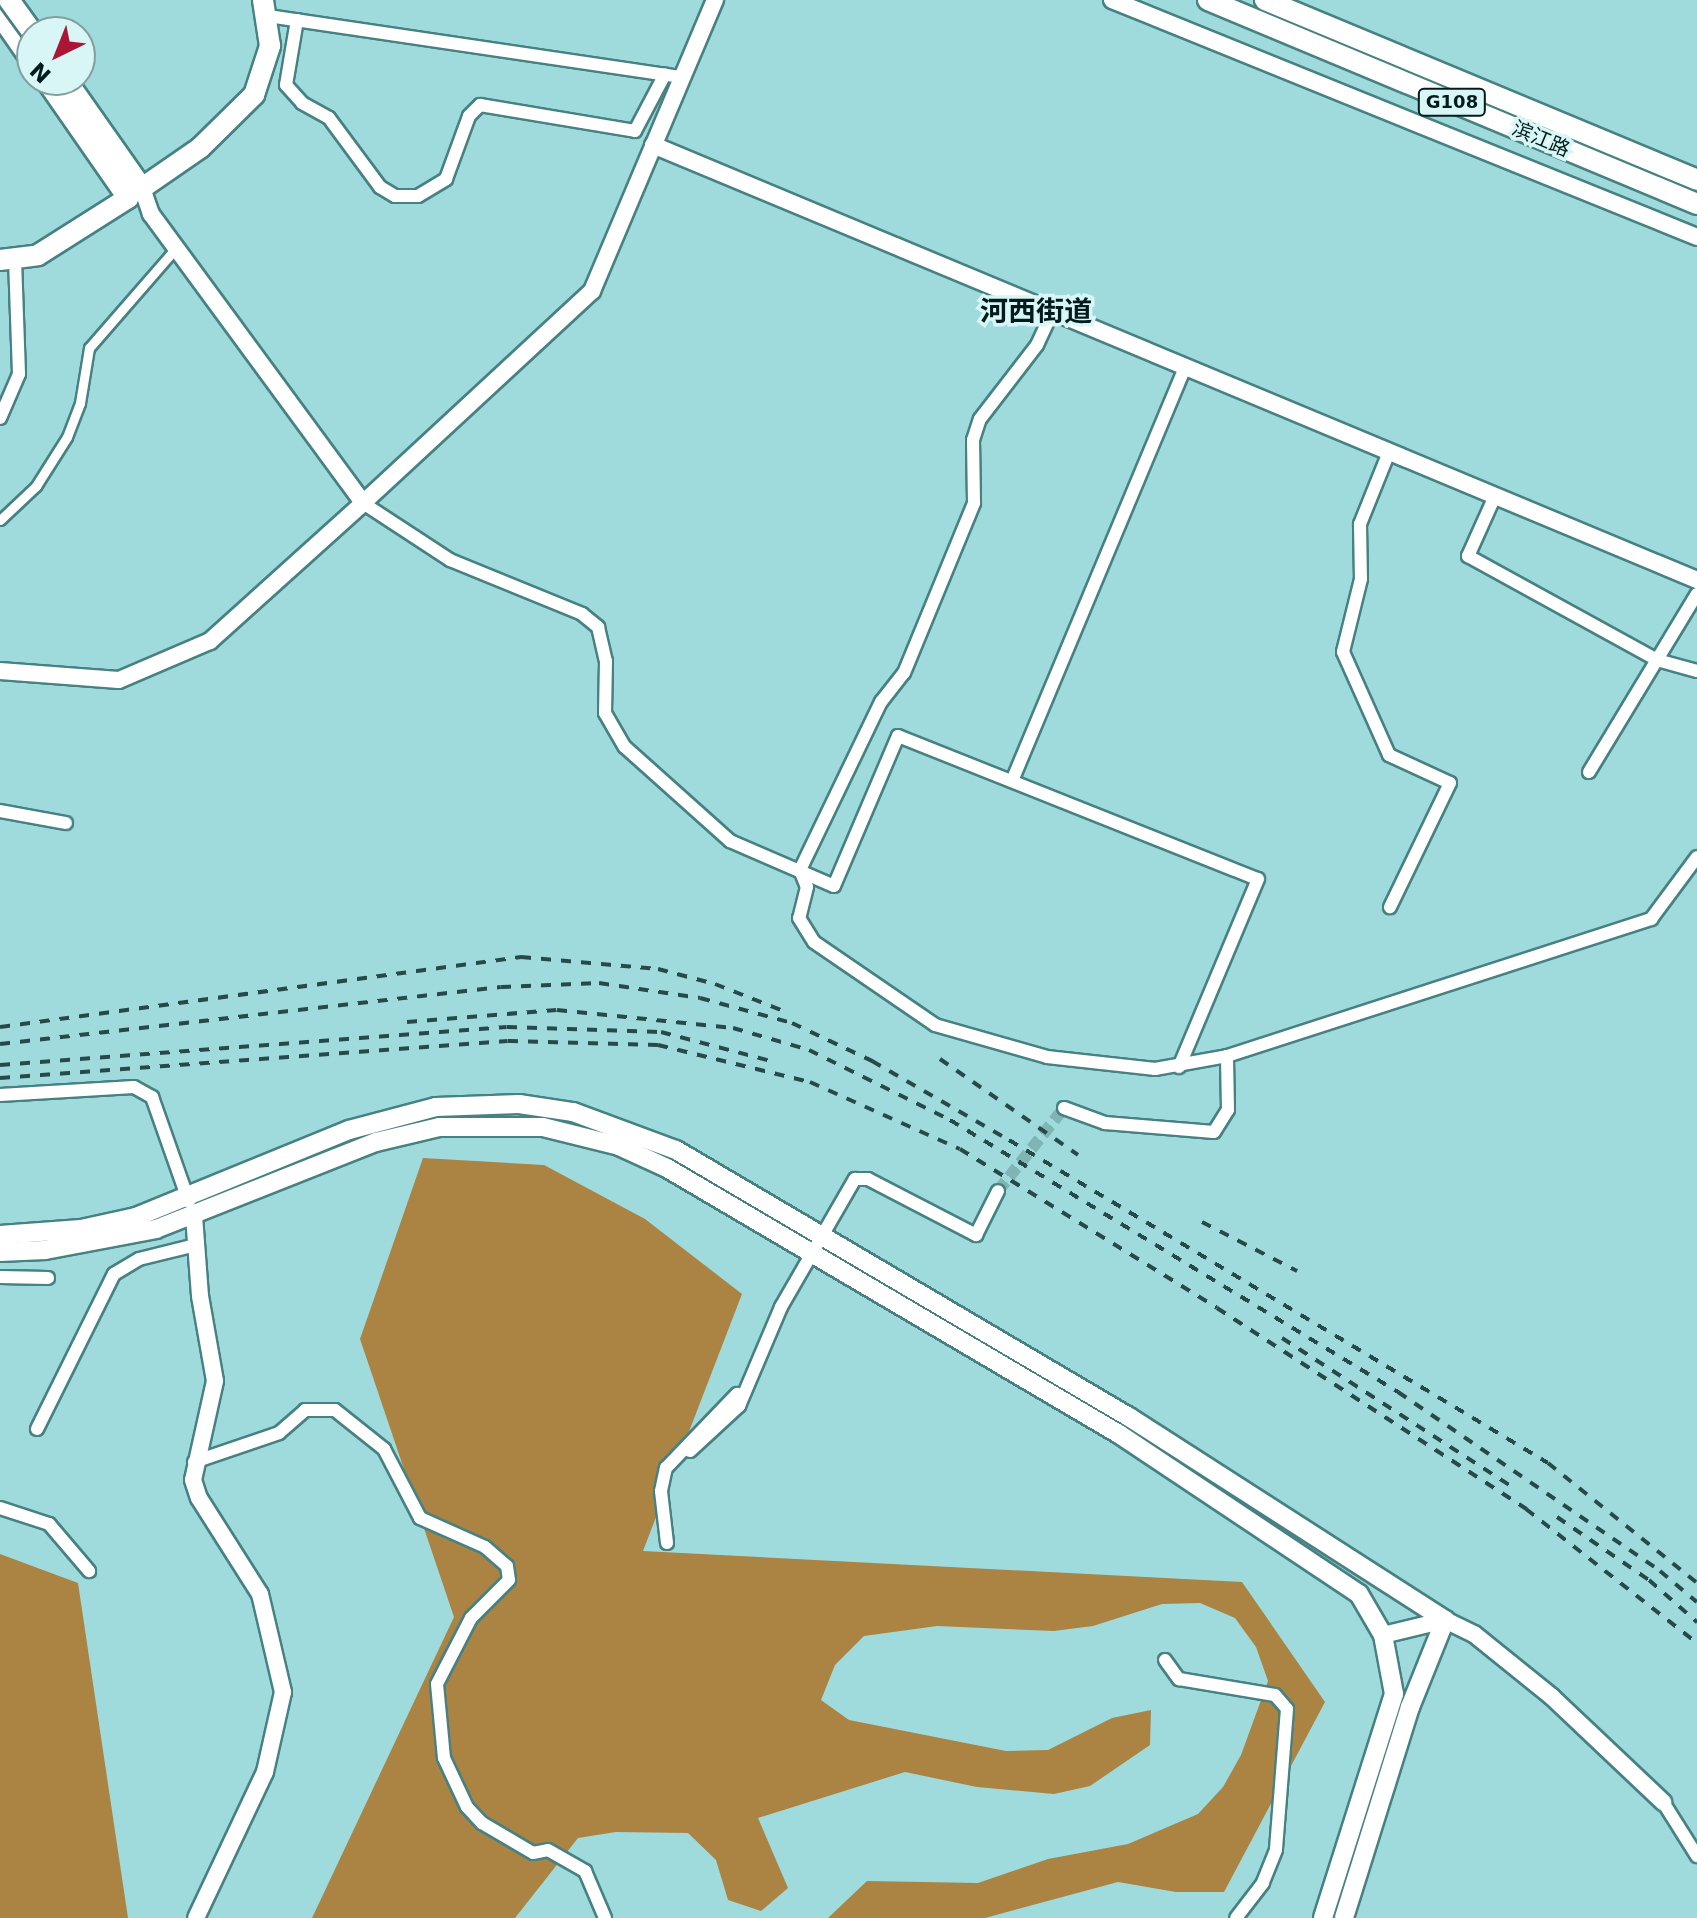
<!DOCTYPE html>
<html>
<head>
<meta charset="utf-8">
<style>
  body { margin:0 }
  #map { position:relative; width:1697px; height:1918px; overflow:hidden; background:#9fdbdc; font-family:"DejaVu Sans","Noto Sans SC",sans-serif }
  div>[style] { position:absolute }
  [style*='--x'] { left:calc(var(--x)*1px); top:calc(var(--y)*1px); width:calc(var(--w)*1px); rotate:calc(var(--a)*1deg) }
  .forest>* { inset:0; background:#ab8343 }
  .minor-tunnel>* { height:12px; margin-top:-6px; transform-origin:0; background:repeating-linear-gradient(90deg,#80b5b6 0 12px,transparent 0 18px) }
  .roads { filter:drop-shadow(2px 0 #478182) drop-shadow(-2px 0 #478182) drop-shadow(0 2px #478182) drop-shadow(0 -2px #478182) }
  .pedestrian>* { height:9px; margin:-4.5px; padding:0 4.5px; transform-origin:4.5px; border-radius:4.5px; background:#fff }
  .minor>* { height:12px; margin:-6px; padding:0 6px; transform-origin:6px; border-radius:6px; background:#fff }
  .tertiary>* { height:16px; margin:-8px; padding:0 8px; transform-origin:8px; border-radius:8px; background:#fff }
  .secondary>* { height:18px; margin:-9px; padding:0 9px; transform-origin:9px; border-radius:9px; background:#fff }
  .primary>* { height:20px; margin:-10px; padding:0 10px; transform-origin:10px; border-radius:10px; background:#fff }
  .trunk>* { height:20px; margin:-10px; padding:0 10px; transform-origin:10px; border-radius:10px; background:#fff }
  .rail>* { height:4px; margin-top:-2px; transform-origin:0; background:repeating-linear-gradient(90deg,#28494a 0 10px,transparent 0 20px) }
  .bridges { filter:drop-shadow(2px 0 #478182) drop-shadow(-2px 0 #478182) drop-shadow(0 2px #478182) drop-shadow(0 -2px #478182) }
  .primary-bridge>* { height:20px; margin:-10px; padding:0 10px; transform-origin:10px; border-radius:10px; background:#fff }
  span { translate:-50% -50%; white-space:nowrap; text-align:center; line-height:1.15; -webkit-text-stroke:7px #d8f6f6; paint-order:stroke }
  .shield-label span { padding:2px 6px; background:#d8f6f6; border:2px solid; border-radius:6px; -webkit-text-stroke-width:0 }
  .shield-label { font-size:18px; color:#031b1c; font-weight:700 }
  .street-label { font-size:20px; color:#031b1c }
  .district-label { font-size:28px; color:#031b1c; font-weight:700 }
  .north { position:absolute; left:16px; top:16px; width:80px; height:80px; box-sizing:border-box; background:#d8f6f6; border:2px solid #839e9f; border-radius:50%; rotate:223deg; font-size:22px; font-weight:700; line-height:32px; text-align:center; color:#031b1c }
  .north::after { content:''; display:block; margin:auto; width:28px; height:36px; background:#ac1636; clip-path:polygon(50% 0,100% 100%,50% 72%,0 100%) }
</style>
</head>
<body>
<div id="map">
  <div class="forest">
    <div style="clip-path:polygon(423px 1158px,544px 1165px,645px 1219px,742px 1294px,643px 1551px,1242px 1582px,1325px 1702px,1224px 1892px,1176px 1892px,1118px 1882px,985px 1918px,828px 1918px,867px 1881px,978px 1883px,1048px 1859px,1128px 1844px,1198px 1814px,1223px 1787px,1241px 1755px,1268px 1681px,1256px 1647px,1235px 1618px,1200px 1603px,1162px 1604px,1093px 1626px,1054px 1631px,937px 1626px,864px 1636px,835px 1665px,821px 1700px,849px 1720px,1006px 1751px,1048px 1750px,1112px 1718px,1151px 1710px,1150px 1745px,1090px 1786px,1054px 1794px,977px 1787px,905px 1772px,758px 1818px,788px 1888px,761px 1911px,728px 1900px,716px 1860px,688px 1833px,616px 1832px,578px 1838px,515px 1918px,312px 1918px,454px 1617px,360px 1339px)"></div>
    <div style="clip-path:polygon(0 1554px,78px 1583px,128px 1918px,0 1918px)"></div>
  </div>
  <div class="minor-tunnel">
    <div style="--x:998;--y:1191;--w:106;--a:-51.5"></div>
  </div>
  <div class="roads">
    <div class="pedestrian">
      <div style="--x:0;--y:520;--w:50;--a:-43.4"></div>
      <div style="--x:36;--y:486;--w:58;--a:-57.7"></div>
      <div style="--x:67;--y:437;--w:36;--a:-69"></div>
      <div style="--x:80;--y:403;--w:56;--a:-80.7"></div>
      <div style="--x:89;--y:348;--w:133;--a:-49"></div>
    </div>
    <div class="minor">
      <div style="--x:268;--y:16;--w:418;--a:8.4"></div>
      <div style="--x:297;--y:20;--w:66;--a:99.6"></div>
      <div style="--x:286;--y:85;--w:24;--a:48"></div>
      <div style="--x:302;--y:103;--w:31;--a:29"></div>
      <div style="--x:329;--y:118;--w:86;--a:53.5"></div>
      <div style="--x:380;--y:187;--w:17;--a:31"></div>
      <div style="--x:395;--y:196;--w:23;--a:0"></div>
      <div style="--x:418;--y:196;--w:33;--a:-31"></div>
      <div style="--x:446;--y:179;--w:67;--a:-69.9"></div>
      <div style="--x:469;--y:116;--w:16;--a:-45"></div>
      <div style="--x:480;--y:105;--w:157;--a:9.5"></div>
      <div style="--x:635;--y:131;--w:64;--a:-62.2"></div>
      <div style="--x:0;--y:418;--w:48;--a:-66.6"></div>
      <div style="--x:19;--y:374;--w:113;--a:-92"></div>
      <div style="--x:1389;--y:452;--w:78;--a:111.9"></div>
      <div style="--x:1360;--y:524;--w:55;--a:89"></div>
      <div style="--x:1361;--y:579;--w:75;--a:103.9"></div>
      <div style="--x:1343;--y:652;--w:113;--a:65.9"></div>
      <div style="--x:1389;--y:755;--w:67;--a:24.7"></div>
      <div style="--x:1450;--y:783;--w:138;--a:115.8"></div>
      <div style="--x:1495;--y:496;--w:66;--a:114.2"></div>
      <div style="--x:1468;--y:556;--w:216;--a:28.8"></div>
      <div style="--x:1657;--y:660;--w:41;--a:15.4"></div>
      <div style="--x:363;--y:503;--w:104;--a:33.2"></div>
      <div style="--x:450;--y:560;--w:143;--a:22.2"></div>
      <div style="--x:582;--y:614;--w:21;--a:39"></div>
      <div style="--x:598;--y:627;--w:35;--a:77"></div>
      <div style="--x:606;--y:661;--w:52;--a:91.1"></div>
      <div style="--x:605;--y:713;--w:39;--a:60"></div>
      <div style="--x:625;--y:747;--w:141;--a:41.8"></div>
      <div style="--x:730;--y:841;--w:113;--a:23.4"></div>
      <div style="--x:834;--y:886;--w:163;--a:-66.9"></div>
      <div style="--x:898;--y:736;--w:387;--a:21.7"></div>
      <div style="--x:1258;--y:879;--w:204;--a:112.8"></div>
      <div style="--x:1589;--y:772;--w:208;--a:-58.8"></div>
      <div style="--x:1012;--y:781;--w:449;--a:-67.3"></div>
      <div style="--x:0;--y:811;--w:67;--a:10.3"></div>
      <div style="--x:800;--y:870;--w:18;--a:68"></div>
      <div style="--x:807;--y:887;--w:32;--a:104"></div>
      <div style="--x:799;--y:918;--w:28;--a:58"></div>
      <div style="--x:814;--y:942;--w:147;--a:34.4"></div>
      <div style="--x:935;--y:1025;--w:116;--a:15.9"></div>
      <div style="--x:1047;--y:1057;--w:109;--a:6.3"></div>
      <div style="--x:1155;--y:1069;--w:73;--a:-10.2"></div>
      <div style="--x:1227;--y:1056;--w:446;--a:-17.9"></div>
      <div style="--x:1651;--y:919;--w:77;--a:-53.4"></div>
      <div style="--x:800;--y:870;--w:187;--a:-64.3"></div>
      <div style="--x:881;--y:702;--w:37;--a:-52"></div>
      <div style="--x:904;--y:673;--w:184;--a:-67.6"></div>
      <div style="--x:974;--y:503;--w:63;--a:-90.9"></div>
      <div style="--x:973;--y:440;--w:22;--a:-72"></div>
      <div style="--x:980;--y:419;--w:93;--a:-52.4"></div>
      <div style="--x:1037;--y:345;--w:38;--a:-65"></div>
      <div style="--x:0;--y:1095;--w:134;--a:-3.4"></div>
      <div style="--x:134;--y:1087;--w:21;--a:29"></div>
      <div style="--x:152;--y:1097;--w:111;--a:70.6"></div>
      <div style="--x:1064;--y:1108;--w:44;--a:20.1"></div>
      <div style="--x:1105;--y:1123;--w:109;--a:4.7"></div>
      <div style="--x:1214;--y:1132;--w:26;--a:-58"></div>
      <div style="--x:1228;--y:1110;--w:54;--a:-91.1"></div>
      <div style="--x:0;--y:1277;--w:48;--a:1.2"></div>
      <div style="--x:37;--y:1429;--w:173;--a:-63.6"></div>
      <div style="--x:114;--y:1274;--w:29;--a:-31"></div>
      <div style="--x:139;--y:1259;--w:59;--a:-13.8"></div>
      <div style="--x:690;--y:1451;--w:67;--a:-42.6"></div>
      <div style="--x:739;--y:1406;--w:108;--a:-67"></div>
      <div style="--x:781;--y:1307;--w:148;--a:-60"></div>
      <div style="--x:855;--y:1179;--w:13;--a:0"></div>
      <div style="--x:868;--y:1179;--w:122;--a:27.4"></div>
      <div style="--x:976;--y:1235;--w:49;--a:-63.4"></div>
      <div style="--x:194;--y:1462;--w:90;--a:-18.8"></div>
      <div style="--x:279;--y:1433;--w:35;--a:-41"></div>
      <div style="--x:305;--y:1410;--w:30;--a:0"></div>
      <div style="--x:335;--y:1410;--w:63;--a:38.5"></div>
      <div style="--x:384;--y:1449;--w:78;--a:62.4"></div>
      <div style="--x:420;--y:1518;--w:71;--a:24"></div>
      <div style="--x:485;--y:1547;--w:29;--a:41"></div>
      <div style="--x:507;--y:1566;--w:14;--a:82"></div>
      <div style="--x:509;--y:1580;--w:54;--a:135"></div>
      <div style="--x:471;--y:1618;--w:74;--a:117.3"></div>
      <div style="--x:437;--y:1684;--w:74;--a:84.6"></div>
      <div style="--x:444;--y:1758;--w:54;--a:64.9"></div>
      <div style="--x:467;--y:1807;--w:22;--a:47"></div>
      <div style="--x:482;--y:1823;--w:59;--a:30.5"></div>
      <div style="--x:533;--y:1853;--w:15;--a:-11"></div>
      <div style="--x:548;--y:1850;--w:43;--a:29.6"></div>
      <div style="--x:585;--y:1871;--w:51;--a:66.9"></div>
      <div style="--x:0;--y:1508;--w:52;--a:18.1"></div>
      <div style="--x:49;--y:1524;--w:62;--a:49.6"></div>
      <div style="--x:667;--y:1543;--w:52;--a:-96.6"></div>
      <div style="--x:661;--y:1491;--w:24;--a:-78"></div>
      <div style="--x:666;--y:1468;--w:103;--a:-46.2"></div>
      <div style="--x:1165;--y:1660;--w:24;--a:54"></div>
      <div style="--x:1179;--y:1679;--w:97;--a:9.5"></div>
      <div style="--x:1275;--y:1695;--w:18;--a:49"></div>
      <div style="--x:1287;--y:1709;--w:141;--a:94.5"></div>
      <div style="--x:1276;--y:1850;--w:35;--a:112"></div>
      <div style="--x:1263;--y:1883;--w:44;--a:127.6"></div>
      <div style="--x:1663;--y:1802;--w:64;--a:57.8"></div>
    </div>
    <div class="tertiary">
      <div style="--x:1112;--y:0;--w:631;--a:22.05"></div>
      <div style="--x:653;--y:145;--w:1131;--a:22.62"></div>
      <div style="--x:142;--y:188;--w:28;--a:71"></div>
      <div style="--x:151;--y:214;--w:358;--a:53.7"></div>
      <div style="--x:363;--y:503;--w:312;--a:-42.8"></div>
      <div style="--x:592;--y:291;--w:316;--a:-67.1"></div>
      <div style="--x:0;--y:671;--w:119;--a:4.3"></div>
      <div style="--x:119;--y:680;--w:99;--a:-23.2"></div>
      <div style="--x:210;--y:641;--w:206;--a:-42"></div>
      <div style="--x:194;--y:1216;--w:80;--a:85.7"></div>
      <div style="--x:200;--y:1296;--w:86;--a:80"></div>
      <div style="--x:215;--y:1381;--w:101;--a:102.5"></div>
      <div style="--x:193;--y:1480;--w:19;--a:72"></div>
      <div style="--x:199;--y:1498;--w:114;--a:57.6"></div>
      <div style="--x:260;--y:1594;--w:101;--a:76.8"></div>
      <div style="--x:283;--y:1692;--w:82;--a:102.7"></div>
      <div style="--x:265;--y:1772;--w:161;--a:115.3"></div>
      <div style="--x:1383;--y:1635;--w:64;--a:-13.6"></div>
      <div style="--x:1445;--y:1620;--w:32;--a:26"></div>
      <div style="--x:1474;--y:1634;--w:100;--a:38.9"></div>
      <div style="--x:1552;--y:1697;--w:153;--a:43.4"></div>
    </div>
    <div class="secondary">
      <div style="--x:0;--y:1235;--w:81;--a:-4.2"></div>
      <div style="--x:81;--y:1229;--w:56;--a:-12.3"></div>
      <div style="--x:136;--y:1217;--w:230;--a:-22.2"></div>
      <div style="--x:349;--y:1130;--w:90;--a:-14.8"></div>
      <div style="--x:436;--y:1107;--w:83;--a:-2.1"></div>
      <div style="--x:519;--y:1104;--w:55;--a:8.4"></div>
      <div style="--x:573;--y:1112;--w:110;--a:20.3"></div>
      <div style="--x:676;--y:1150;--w:526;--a:30.52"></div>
      <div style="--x:1129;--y:1417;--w:376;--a:32.7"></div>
      <div style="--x:1445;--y:1620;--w:94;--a:111.9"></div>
      <div style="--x:1410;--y:1707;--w:221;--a:107.4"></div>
      <div style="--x:0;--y:1252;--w:45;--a:-2.5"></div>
      <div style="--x:45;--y:1250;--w:113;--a:-10.7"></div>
      <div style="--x:156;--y:1229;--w:237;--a:-21.6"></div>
      <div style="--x:376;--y:1142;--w:65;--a:-13.4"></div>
      <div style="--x:439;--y:1127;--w:104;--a:0"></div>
      <div style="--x:543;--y:1127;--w:78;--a:14"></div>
      <div style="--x:619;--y:1146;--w:53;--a:24.6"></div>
      <div style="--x:667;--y:1168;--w:524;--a:30.48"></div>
      <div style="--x:1119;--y:1434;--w:288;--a:33.7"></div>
      <div style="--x:1359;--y:1594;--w:48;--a:59.7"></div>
      <div style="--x:1383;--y:1635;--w:60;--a:79.4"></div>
      <div style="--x:1394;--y:1694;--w:235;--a:107.6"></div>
    </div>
    <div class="primary">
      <div style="--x:0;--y:15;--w:56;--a:55.2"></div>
      <div style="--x:66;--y:80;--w:132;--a:54.9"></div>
      <div style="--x:142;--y:188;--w:70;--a:-34.6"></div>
      <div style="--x:200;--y:148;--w:76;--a:-44.5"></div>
      <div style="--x:254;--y:95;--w:52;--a:-71.9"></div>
      <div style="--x:270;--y:46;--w:47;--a:-98.7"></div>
      <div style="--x:0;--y:260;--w:38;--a:-7"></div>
      <div style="--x:38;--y:255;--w:107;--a:-32.3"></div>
      <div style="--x:128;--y:198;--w:144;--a:-124.8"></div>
    </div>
    <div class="trunk">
      <div style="--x:1208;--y:0;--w:530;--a:22.64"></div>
      <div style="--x:1265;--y:0;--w:468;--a:22.6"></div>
    </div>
  </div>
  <div class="rail">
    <div style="--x:407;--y:1022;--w:150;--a:-4.6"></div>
    <div style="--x:557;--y:1010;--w:177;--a:5.8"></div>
    <div style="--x:733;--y:1028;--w:79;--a:16.1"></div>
    <div style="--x:809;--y:1050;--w:157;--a:26.4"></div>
    <div style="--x:950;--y:1120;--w:524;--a:31.26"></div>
    <div style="--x:1398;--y:1392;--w:317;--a:34.3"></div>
    <div style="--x:1660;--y:1571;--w:48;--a:40"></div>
    <div style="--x:0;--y:1027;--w:526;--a:-7.65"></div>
    <div style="--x:521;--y:957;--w:138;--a:5"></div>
    <div style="--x:658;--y:969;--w:59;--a:14.7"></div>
    <div style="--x:715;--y:984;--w:76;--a:21.5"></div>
    <div style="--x:0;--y:1044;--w:504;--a:-6.49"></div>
    <div style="--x:501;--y:987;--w:98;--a:-2.3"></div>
    <div style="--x:599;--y:983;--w:102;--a:8.4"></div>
    <div style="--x:700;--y:998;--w:95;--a:15.2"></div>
    <div style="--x:792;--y:1023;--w:89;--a:25.4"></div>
    <div style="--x:872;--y:1061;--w:158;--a:30"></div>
    <div style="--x:1009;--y:1140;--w:628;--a:30.93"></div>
    <div style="--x:1548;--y:1463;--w:191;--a:38.8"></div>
    <div style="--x:940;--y:1059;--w:168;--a:34.8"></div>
    <div style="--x:0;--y:1065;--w:508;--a:-4.29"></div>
    <div style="--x:507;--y:1027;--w:154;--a:1.9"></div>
    <div style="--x:661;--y:1032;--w:114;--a:14.8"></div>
    <div style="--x:0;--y:1078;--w:509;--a:-4.17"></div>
    <div style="--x:508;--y:1041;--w:150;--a:1.5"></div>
    <div style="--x:658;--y:1045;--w:156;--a:13.7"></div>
    <div style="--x:810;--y:1082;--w:164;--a:24.1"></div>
    <div style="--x:960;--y:1149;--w:302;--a:31.7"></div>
    <div style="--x:1217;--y:1308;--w:369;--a:33"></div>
    <div style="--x:1526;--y:1509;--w:217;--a:38.1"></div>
    <div style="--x:1202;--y:1222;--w:107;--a:27.3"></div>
    <div style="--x:1282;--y:1338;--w:276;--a:32.9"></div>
    <div style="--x:1557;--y:1517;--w:112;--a:34.4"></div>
    <div style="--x:1649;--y:1580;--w:64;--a:41.2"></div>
  </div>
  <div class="bridges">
    <div class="primary-bridge">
      <div style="--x:9;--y:0;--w:39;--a:54"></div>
    </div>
  </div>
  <div class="shield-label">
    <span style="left:1452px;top:102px">G108</span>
  </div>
  <div class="street-label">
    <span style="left:1541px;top:139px;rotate:23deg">滨江路</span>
  </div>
  <div class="district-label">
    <span style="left:1036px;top:312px">河西街道</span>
  </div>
  <div class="north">N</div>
</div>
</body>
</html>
